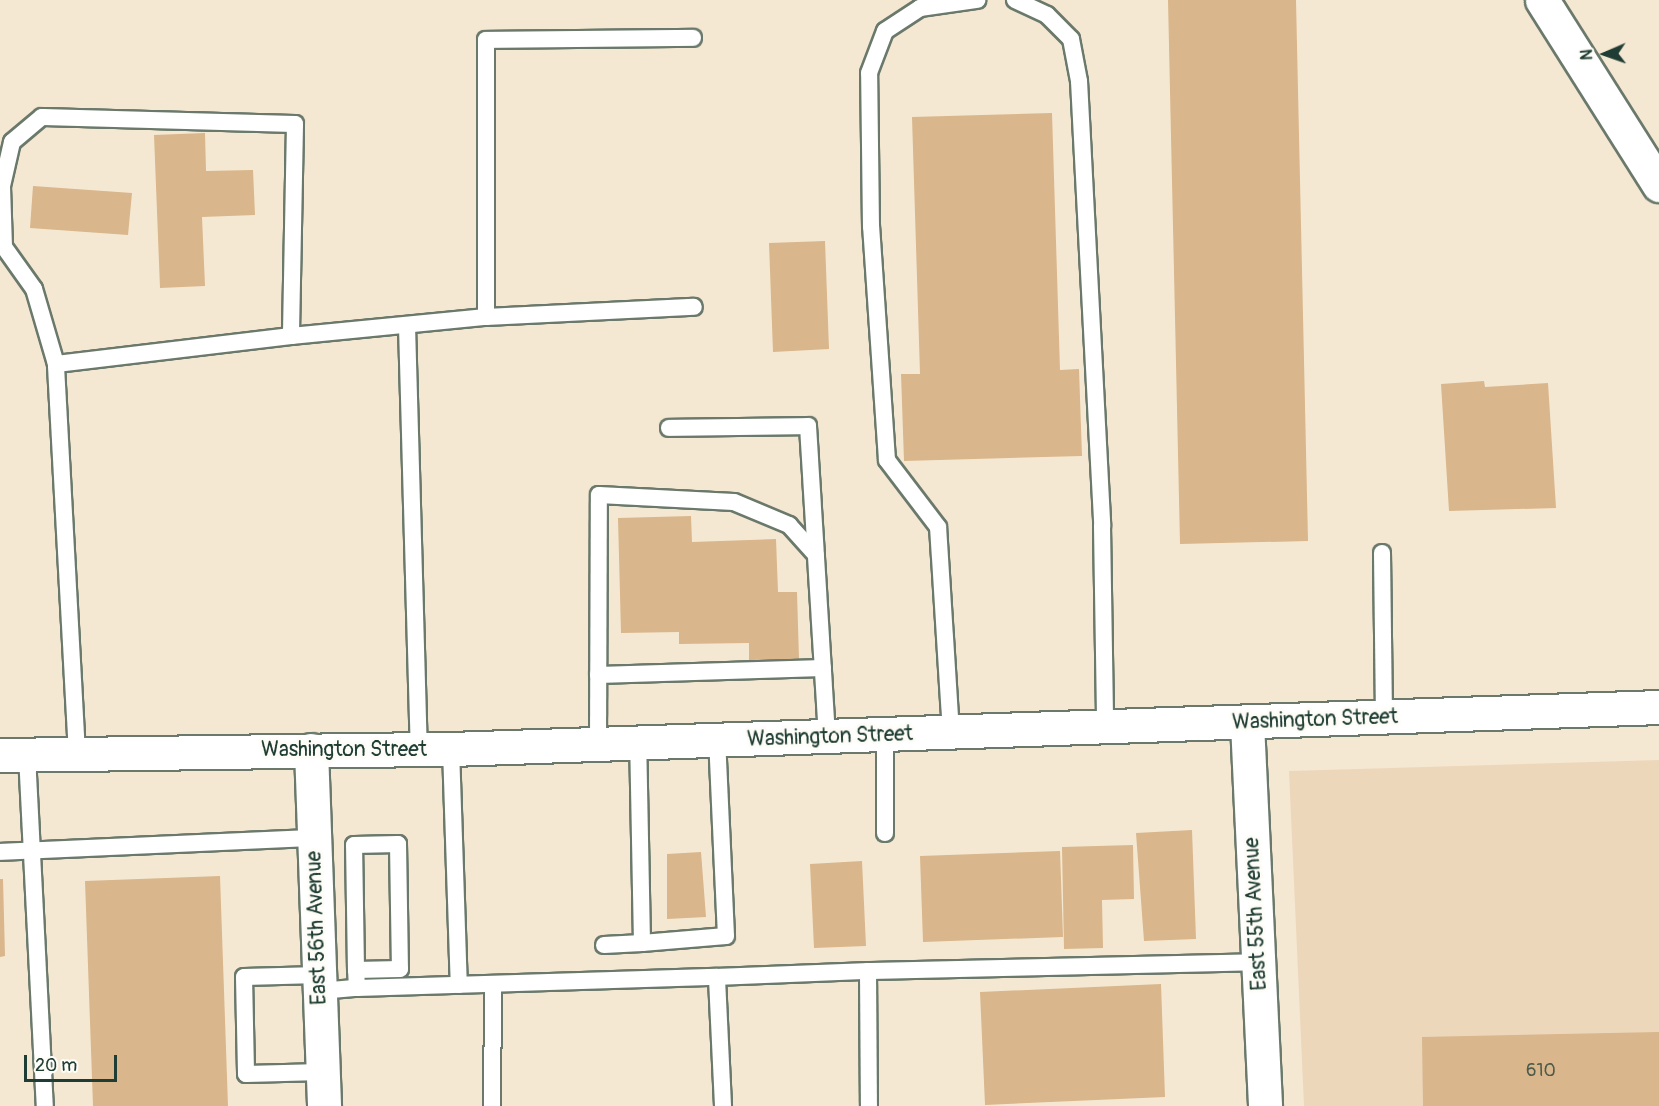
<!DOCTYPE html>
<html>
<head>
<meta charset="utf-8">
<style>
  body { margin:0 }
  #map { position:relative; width:1659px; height:1106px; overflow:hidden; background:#f5e8d2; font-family:Pangolin,sans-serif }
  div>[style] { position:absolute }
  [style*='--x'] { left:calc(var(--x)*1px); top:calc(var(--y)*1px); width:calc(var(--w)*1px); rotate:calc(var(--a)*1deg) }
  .built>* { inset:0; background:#edd7bb }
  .building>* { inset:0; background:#d9b68b }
  .roads { filter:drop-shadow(2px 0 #6a796b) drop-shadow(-2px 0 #6a796b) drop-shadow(0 2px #6a796b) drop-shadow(0 -2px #6a796b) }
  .service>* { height:16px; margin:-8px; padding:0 8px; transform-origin:8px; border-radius:8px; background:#fff }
  .minor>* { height:33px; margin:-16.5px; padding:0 16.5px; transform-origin:16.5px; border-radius:16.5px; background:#fff }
  .tertiary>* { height:33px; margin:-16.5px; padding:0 16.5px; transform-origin:16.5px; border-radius:16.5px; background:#fff }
  .secondary>* { height:33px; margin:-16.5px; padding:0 16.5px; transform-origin:16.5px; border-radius:16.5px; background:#fff }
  span { translate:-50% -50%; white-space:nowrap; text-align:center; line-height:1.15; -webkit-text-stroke:6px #fdfcf7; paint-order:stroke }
  .number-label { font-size:18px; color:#4e5b4a }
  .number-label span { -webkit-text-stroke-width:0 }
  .street-label { font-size:21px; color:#1f3d34 }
  .north { position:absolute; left:1575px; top:24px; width:60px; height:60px; -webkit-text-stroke:4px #fdfcf7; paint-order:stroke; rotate:268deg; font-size:16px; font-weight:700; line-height:24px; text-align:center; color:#1f3d34 }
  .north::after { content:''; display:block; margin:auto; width:21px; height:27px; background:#1f3d34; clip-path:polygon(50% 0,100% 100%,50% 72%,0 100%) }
  .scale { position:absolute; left:24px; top:1055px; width:93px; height:27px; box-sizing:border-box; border:3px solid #1f3d34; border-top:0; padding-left:8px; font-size:18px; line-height:21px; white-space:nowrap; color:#1f3d34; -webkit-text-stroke:4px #fdfcf7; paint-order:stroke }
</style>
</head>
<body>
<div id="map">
  <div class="built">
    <div style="clip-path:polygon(1659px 760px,1659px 1106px,1304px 1106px,1289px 771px)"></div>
  </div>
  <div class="building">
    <div style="clip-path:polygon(1168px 0,1296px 0,1308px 541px,1180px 544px)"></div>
    <div style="clip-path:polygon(1052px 113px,1060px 370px,1079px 369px,1082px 456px,904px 461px,901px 374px,920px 374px,912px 117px)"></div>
    <div style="clip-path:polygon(205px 133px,206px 171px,253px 170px,255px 215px,202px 217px,205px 286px,160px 288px,154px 135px)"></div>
    <div style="clip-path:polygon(33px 186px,132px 193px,128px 235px,30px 228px)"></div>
    <div style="clip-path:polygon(825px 241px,829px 349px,773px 352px,769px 243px)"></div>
    <div style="clip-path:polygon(1484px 381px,1485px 387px,1548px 383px,1556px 508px,1449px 511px,1441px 384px)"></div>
    <div style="clip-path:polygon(691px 516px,692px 542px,776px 539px,778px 592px,797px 592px,799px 659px,749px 660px,749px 643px,679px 644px,679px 632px,621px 633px,618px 518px)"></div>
    <div style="clip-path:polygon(1192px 830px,1196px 939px,1144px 941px,1136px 833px)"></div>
    <div style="clip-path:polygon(1133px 845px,1134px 899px,1102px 900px,1103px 948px,1064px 949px,1062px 847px)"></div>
    <div style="clip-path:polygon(1060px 851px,1063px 937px,923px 942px,920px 856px)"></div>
    <div style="clip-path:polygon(701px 852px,706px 917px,667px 919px,667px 854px)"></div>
    <div style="clip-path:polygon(862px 861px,866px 946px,814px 948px,810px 864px)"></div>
    <div style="clip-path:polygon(220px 876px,228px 1106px,93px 1106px,85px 881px)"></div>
    <div style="clip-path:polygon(0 879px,3px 879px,5px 956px,0 957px)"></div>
    <div style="clip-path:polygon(1161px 984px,1165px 1097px,985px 1105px,980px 992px)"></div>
    <div style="clip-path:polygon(1659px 1032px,1659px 1106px,1423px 1106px,1422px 1037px)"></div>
  </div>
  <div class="roads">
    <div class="service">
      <div style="--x:1015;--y:0;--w:35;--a:25"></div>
      <div style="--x:1047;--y:15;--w:34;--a:45"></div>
      <div style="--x:1071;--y:39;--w:43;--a:79.2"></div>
      <div style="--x:1079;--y:81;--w:446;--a:87"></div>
      <div style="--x:1102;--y:526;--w:201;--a:89.1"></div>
      <div style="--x:486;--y:317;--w:277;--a:-90"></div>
      <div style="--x:486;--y:40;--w:207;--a:-0.6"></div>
      <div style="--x:407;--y:326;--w:423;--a:88.4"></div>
      <div style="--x:56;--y:364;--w:78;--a:-106.3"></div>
      <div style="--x:34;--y:289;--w:52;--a:-125.5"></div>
      <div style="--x:4;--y:247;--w:61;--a:-91.9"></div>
      <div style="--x:2;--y:186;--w:45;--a:-77.2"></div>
      <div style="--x:12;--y:142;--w:39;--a:-40"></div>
      <div style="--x:42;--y:117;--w:253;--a:1.6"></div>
      <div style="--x:295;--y:124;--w:212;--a:91.1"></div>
      <div style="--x:291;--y:336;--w:196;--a:-5.6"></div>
      <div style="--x:486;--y:317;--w:208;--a:-2.8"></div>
      <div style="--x:669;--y:428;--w:139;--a:-0.8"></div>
      <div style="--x:808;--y:426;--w:312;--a:86.5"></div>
      <div style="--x:1382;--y:553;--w:165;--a:89.3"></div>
      <div style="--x:598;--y:675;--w:225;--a:-1.8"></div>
      <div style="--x:951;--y:733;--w:206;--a:-93.6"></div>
      <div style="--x:938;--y:527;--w:84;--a:-127.3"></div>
      <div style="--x:887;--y:460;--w:234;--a:-93.9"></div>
      <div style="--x:871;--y:227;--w:154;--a:-90.7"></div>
      <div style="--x:869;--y:73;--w:45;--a:-69.1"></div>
      <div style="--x:885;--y:31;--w:42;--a:-33.3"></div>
      <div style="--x:920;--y:8;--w:58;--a:-8"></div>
      <div style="--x:598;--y:745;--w:250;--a:-89.8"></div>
      <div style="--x:599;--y:495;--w:135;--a:3"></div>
      <div style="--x:734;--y:502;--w:60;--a:22.7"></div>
      <div style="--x:789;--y:525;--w:40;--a:48"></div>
      <div style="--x:451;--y:749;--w:236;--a:88.1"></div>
      <div style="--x:77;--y:754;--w:391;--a:-93.1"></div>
      <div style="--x:56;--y:364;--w:237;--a:-6.8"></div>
      <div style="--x:27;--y:755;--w:351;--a:87.1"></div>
      <div style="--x:885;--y:833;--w:98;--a:-90"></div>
      <div style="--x:0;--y:852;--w:314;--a:-2.6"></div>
      <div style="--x:642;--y:943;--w:84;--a:-4.8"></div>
      <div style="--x:726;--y:936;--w:195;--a:-92.6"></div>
      <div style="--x:604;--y:945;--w:38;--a:-3"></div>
      <div style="--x:642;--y:943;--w:200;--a:-91.1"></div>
      <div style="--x:868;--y:971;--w:390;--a:-1.3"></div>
      <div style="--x:319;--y:975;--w:75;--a:178.5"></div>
      <div style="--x:244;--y:977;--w:97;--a:88.8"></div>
      <div style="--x:246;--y:1074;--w:76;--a:-1.5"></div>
      <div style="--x:357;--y:988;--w:360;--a:-1.8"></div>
      <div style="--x:320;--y:991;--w:37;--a:-5"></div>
      <div style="--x:357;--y:988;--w:18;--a:-93"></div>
      <div style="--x:356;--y:970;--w:125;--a:-90.9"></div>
      <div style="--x:354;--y:845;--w:44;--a:-1.3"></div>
      <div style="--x:398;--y:844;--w:125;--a:89.1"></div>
      <div style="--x:400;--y:969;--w:44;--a:178.7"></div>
      <div style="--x:492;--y:1106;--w:122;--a:-89.5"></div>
      <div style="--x:723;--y:1106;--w:129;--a:-92.7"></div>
      <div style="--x:717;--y:977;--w:151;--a:-2.3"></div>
      <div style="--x:868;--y:971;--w:135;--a:89.6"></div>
    </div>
    <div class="minor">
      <div style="--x:1542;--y:0;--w:219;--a:57.7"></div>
      <div style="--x:1247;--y:723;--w:383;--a:87.3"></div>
    </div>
    <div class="tertiary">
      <div style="--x:311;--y:750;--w:356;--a:87.9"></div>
    </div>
    <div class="secondary">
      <div style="--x:0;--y:755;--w:451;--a:-0.8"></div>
      <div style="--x:451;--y:749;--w:1209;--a:-1.99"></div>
    </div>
  </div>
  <div class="number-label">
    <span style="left:1541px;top:1071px">610</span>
  </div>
  <div class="street-label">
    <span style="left:1315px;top:720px;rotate:-2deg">Washington Street</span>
    <span style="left:830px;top:737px;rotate:-2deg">Washington Street</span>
    <span style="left:344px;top:750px">Washington Street</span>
    <span style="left:1256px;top:914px;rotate:-93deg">East 55th Avenue</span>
    <span style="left:317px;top:928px;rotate:-92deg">East 56th Avenue</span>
  </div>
  <div class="north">N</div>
  <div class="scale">20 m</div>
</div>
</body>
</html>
